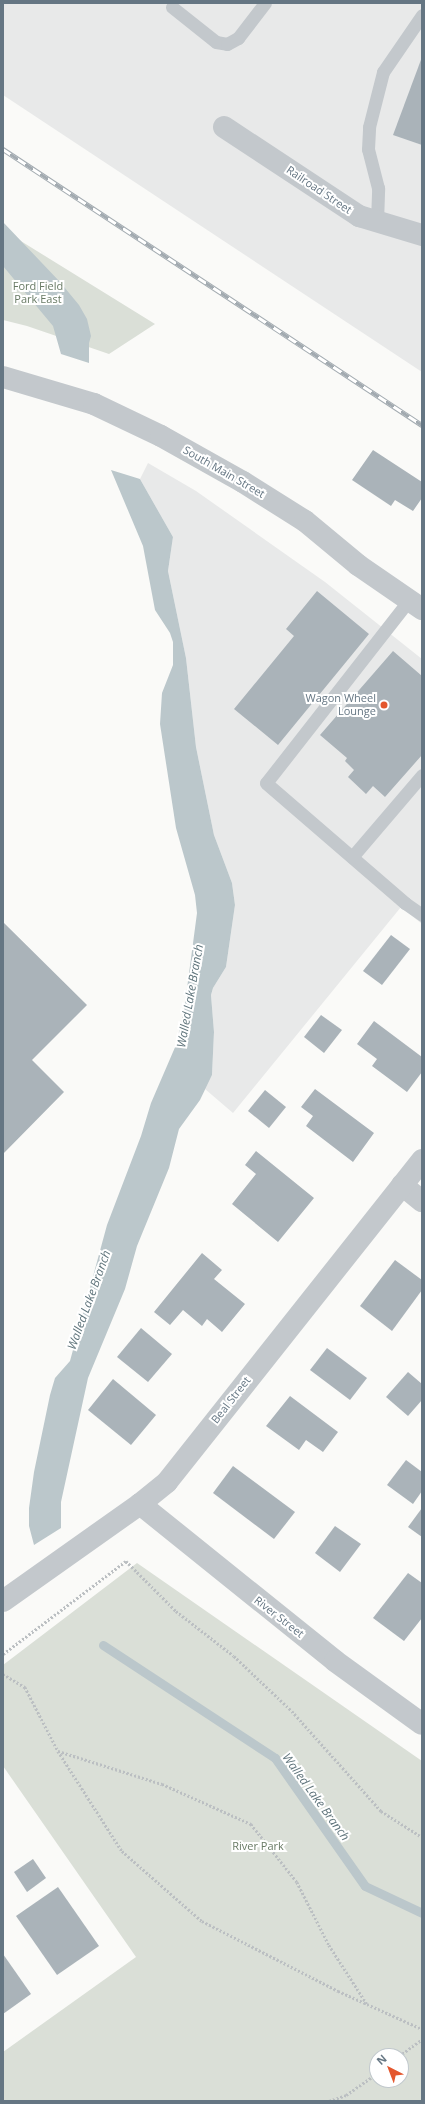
<!DOCTYPE html>
<html>
<head>
<meta charset="utf-8">
<style>
  body { margin:0 }
  #map { position:relative; width:425px; height:2104px; overflow:hidden; background:#fafaf8; font-family:"Open Sans",sans-serif }
  div>[style] { position:absolute }
  [style*='--x'] { left:calc(var(--x)*1px); top:calc(var(--y)*1px); width:calc(var(--w)*1px); rotate:calc(var(--a)*1deg) }
  .built>* { inset:0; background:#e8e9e9 }
  .green>* { inset:0; background:#dadfd7 }
  .water>* { inset:0; background:#bbc7cb }
  .stream>* { height:9px; margin:-4.5px; padding:0 4.5px; transform-origin:4.5px; border-radius:4.5px; background:#bbc7cb }
  .building>* { inset:0; background:#aab3b9 }
  .path>* { height:2.5px; margin-top:-1.25px; transform-origin:0; background:repeating-linear-gradient(90deg,#bbbfc2 0 2px,transparent 0 4px) }
  .service>* { height:13px; margin:-6.5px; padding:0 6.5px; transform-origin:6.5px; border-radius:6.5px; background:#c3c8cc }
  .minor>* { height:22px; margin:-11px; padding:0 11px; transform-origin:11px; border-radius:11px; background:#c3c8cc }
  .tertiary>* { height:22px; margin:-11px; padding:0 11px; transform-origin:11px; border-radius:11px; background:#c3c8cc }
  .rail>* { height:4.5px; margin-top:-2.25px; transform-origin:0; background:repeating-linear-gradient(90deg,#fff 0 9px,#a2aab0 0 18px); box-sizing:border-box; border-block:1px solid #a2aab0 }
  .dots>* { width:11px; height:11px; translate:-50% -50%; box-sizing:border-box; border:2px solid #fff; border-radius:50% }
  span { translate:-50% -50%; white-space:nowrap; text-align:center; line-height:1.15; -webkit-text-stroke:4px #fff; paint-order:stroke }
  .street-label { font-size:11px; color:#657683 }
  .park-label { font-size:11px; color:#687a64 }
  .poi-label { font-size:11px; color:#657683 }
  .right { translate:-100% -50%; text-align:right }
  .water-label { font-size:12px; color:#60757c; font-style:italic }
  .frame { position:absolute; inset:0; border:4px solid #657683; pointer-events:none }
  .north { position:absolute; left:369px; top:2048px; width:40px; height:40px; box-sizing:border-box; background:#fff; border:1px solid #c1c8cd; border-radius:50%; rotate:318deg; font-size:11px; font-weight:700; line-height:16px; text-align:center; color:#657683 }
  .north::after { content:''; display:block; margin:auto; width:14px; height:18px; background:#e4572e; clip-path:polygon(50% 0,100% 100%,50% 72%,0 100%) }
</style>
</head>
<body>
<div id="map">
  <div class="built">
    <div style="clip-path:polygon(3px 3px,422px 3px,422px 372px,3px 95px)"></div>
    <div style="clip-path:polygon(148px 463px,196px 491px,325px 582px,422px 659px,422px 924px,401px 907px,233px 1113px,205px 1089px,212px 1075px,214px 1032px,211px 995px,213px 988px,226px 967px,235px 905px,232px 883px,214px 835px,196px 747px,186px 658px,168px 571px,173px 537px,140px 479px)"></div>
  </div>
  <div class="green">
    <div style="clip-path:polygon(3px 230px,155px 324px,109px 354px,27px 326px,3px 320px)"></div>
    <div style="clip-path:polygon(evenodd,137px 1563px,422px 1761px,422px 2101px,3px 2101px,3px 2052px,136px 1957px,3px 1766px,3px 1665px,137px 1563px,377px 2056px,401px 2056px,401px 2080px,377px 2080px,377px 2056px)"></div>
  </div>
  <div class="water">
    <div style="clip-path:polygon(3px 222px,60px 282px,79px 305px,87px 319px,91px 336px,89px 343px,89px 363px,61px 354px,53px 326px,3px 266px)"></div>
    <div style="clip-path:polygon(111px 470px,140px 479px,173px 537px,168px 571px,186px 658px,196px 747px,214px 835px,232px 883px,235px 905px,226px 967px,213px 988px,211px 995px,214px 1032px,212px 1075px,200px 1100px,179px 1129px,169px 1168px,137px 1246px,125px 1289px,88px 1378px,61px 1502px,61px 1528px,34px 1545px,29px 1526px,29px 1508px,34px 1472px,50px 1395px,55px 1378px,70px 1361px,107px 1225px,141px 1136px,151px 1103px,176px 1045px,184px 1011px,197px 913px,195px 895px,176px 828px,160px 724px,162px 693px,173px 665px,173px 642px,170px 633px,155px 610px,143px 546px)"></div>
  </div>
  <div class="stream">
    <div style="--x:103;--y:1645;--w:206;--a:33.3"></div>
    <div style="--x:275;--y:1758;--w:156;--a:54.9"></div>
    <div style="--x:365;--y:1886;--w:63;--a:25.3"></div>
  </div>
  <div class="building">
    <div style="clip-path:polygon(422px 57px,422px 145px,393px 135px)"></div>
    <div style="clip-path:polygon(373px 450px,422px 482px,422px 498px,413px 511px,395px 500px,391px 506px,352px 480px)"></div>
    <div style="clip-path:polygon(317px 591px,369px 634px,278px 745px,234px 709px,294px 636px,286px 629px)"></div>
    <div style="clip-path:polygon(393px 651px,422px 676px,422px 755px,385px 797px,373px 786px,366px 794px,348px 777px,354px 770px,345px 761px,347px 758px,320px 735px)"></div>
    <div style="clip-path:polygon(3px 922px,87px 1005px,32px 1060px,64px 1092px,3px 1154px)"></div>
    <div style="clip-path:polygon(391px 935px,410px 949px,382px 985px,363px 971px)"></div>
    <div style="clip-path:polygon(321px 1015px,342px 1030px,324px 1053px,304px 1037px)"></div>
    <div style="clip-path:polygon(374px 1021px,422px 1057px,422px 1072px,407px 1092px,372px 1066px,377px 1059px,357px 1044px)"></div>
    <div style="clip-path:polygon(315px 1089px,374px 1133px,353px 1162px,306px 1126px,313px 1116px,301px 1107px)"></div>
    <div style="clip-path:polygon(265px 1090px,286px 1107px,269px 1128px,248px 1111px)"></div>
    <div style="clip-path:polygon(256px 1151px,314px 1198px,278px 1242px,232px 1204px,256px 1174px,245px 1165px)"></div>
    <div style="clip-path:polygon(202px 1253px,222px 1270px,214px 1279px,245px 1304px,222px 1332px,207px 1319px,202px 1326px,183px 1310px,170px 1325px,154px 1312px)"></div>
    <div style="clip-path:polygon(395px 1260px,422px 1280px,422px 1290px,392px 1331px,360px 1306px)"></div>
    <div style="clip-path:polygon(141px 1328px,172px 1354px,148px 1382px,117px 1357px)"></div>
    <div style="clip-path:polygon(327px 1348px,367px 1378px,350px 1400px,310px 1370px)"></div>
    <div style="clip-path:polygon(408px 1372px,422px 1384px,422px 1400px,408px 1416px,386px 1397px)"></div>
    <div style="clip-path:polygon(113px 1379px,156px 1415px,131px 1445px,88px 1410px)"></div>
    <div style="clip-path:polygon(290px 1396px,338px 1432px,323px 1452px,306px 1440px,299px 1450px,266px 1426px)"></div>
    <div style="clip-path:polygon(406px 1460px,422px 1472px,422px 1491px,413px 1504px,387px 1485px)"></div>
    <div style="clip-path:polygon(233px 1466px,295px 1512px,274px 1539px,213px 1493px)"></div>
    <div style="clip-path:polygon(422px 1508px,422px 1537px,408px 1527px)"></div>
    <div style="clip-path:polygon(335px 1526px,361px 1544px,340px 1572px,315px 1553px)"></div>
    <div style="clip-path:polygon(408px 1573px,422px 1583px,422px 1618px,404px 1641px,373px 1618px)"></div>
    <div style="clip-path:polygon(33px 1859px,46px 1878px,27px 1892px,14px 1872px)"></div>
    <div style="clip-path:polygon(58px 1887px,99px 1946px,57px 1975px,16px 1916px)"></div>
    <div style="clip-path:polygon(3px 1954px,31px 1994px,3px 2014px)"></div>
  </div>
  <div class="path">
    <div style="--x:3;--y:1654;--w:154;--a:-37.1"></div>
    <div style="--x:126;--y:1561;--w:71;--a:45"></div>
    <div style="--x:176;--y:1611;--w:73;--a:37.8"></div>
    <div style="--x:234;--y:1656;--w:80;--a:43.5"></div>
    <div style="--x:292;--y:1711;--w:134;--a:48.3"></div>
    <div style="--x:381;--y:1811;--w:49;--a:32.4"></div>
    <div style="--x:3;--y:1674;--w:26;--a:31"></div>
    <div style="--x:25;--y:1687;--w:72;--a:62.7"></div>
    <div style="--x:58;--y:1751;--w:119;--a:57.4"></div>
    <div style="--x:122;--y:1851;--w:106;--a:41.2"></div>
    <div style="--x:202;--y:1921;--w:153;--a:27.2"></div>
    <div style="--x:338;--y:1991;--w:92;--a:24.3"></div>
    <div style="--x:58;--y:1751;--w:109;--a:17.6"></div>
    <div style="--x:162;--y:1784;--w:98;--a:24.2"></div>
    <div style="--x:251;--y:1824;--w:74;--a:51.6"></div>
    <div style="--x:297;--y:1882;--w:71;--a:63.1"></div>
    <div style="--x:329;--y:1945;--w:70;--a:57.2"></div>
    <div style="--x:399;--y:2056;--w:29;--a:-36"></div>
    <div style="--x:329;--y:2101;--w:18;--a:-19"></div>
    <div style="--x:346;--y:2095;--w:38;--a:-35"></div>
  </div>
  <div class="service">
    <div style="--x:172;--y:7;--w:56;--a:38.5"></div>
    <div style="--x:216;--y:42;--w:11;--a:10"></div>
    <div style="--x:227;--y:44;--w:13;--a:-29"></div>
    <div style="--x:238;--y:38;--w:44;--a:-52.4"></div>
    <div style="--x:377;--y:222;--w:34;--a:-88"></div>
    <div style="--x:378;--y:188;--w:40;--a:-104.4"></div>
    <div style="--x:368;--y:149;--w:22;--a:-87"></div>
    <div style="--x:369;--y:127;--w:57;--a:-75.7"></div>
    <div style="--x:383;--y:72;--w:69;--a:-55.6"></div>
    <div style="--x:409;--y:600;--w:232;--a:128"></div>
    <div style="--x:266;--y:783;--w:184;--a:40.8"></div>
    <div style="--x:405;--y:903;--w:21;--a:35"></div>
    <div style="--x:352;--y:857;--w:108;--a:-49.5"></div>
  </div>
  <div class="minor">
    <div style="--x:224;--y:127;--w:162;--a:33.4"></div>
    <div style="--x:359;--y:216;--w:66;--a:16.8"></div>
    <div style="--x:402;--y:1185;--w:26;--a:39"></div>
    <div style="--x:140;--y:1504;--w:250;--a:38.8"></div>
    <div style="--x:335;--y:1661;--w:107;--a:35.9"></div>
    <div style="--x:3;--y:1601;--w:168;--a:-35.3"></div>
    <div style="--x:140;--y:1504;--w:35;--a:-39"></div>
    <div style="--x:167;--y:1482;--w:411;--a:-51.6"></div>
  </div>
  <div class="tertiary">
    <div style="--x:3;--y:377;--w:95;--a:16.5"></div>
    <div style="--x:94;--y:404;--w:74;--a:25.5"></div>
    <div style="--x:161;--y:436;--w:94;--a:29.3"></div>
    <div style="--x:243;--y:482;--w:73;--a:32.2"></div>
    <div style="--x:305;--y:521;--w:69;--a:39.7"></div>
    <div style="--x:358;--y:565;--w:78;--a:34.5"></div>
  </div>
  <div class="rail">
    <div style="--x:3;--y:149;--w:502;--a:33.37"></div>
  </div>
  <div class="dots">
    <div style="left:384px;top:705px;background:#e4572e"></div>
  </div>
  <div class="street-label">
    <span style="left:319px;top:190px;rotate:34deg">Railroad Street</span>
    <span style="left:224px;top:472px;rotate:30deg">South Main Street</span>
    <span style="left:231px;top:1400px;rotate:-52deg">Beal Street</span>
    <span style="left:279px;top:1617px;rotate:38deg">River Street</span>
  </div>
  <div class="park-label">
    <span style="left:38px;top:293px">Ford Field<br>Park East</span>
    <span style="left:258px;top:1846px">River Park</span>
  </div>
  <div class="poi-label">
    <span class="right" style="left:376px;top:705px">Wagon Wheel<br>Lounge</span>
  </div>
  <div class="water-label">
    <span style="left:190px;top:996px;rotate:-80deg">Walled Lake Branch</span>
    <span style="left:89px;top:1300px;rotate:-70deg">Walled Lake Branch</span>
    <span style="left:316px;top:1797px;rotate:54deg">Walled Lake Branch</span>
  </div>
  <div class="frame"></div>
  <div class="north">N</div>
</div>
</body>
</html>
